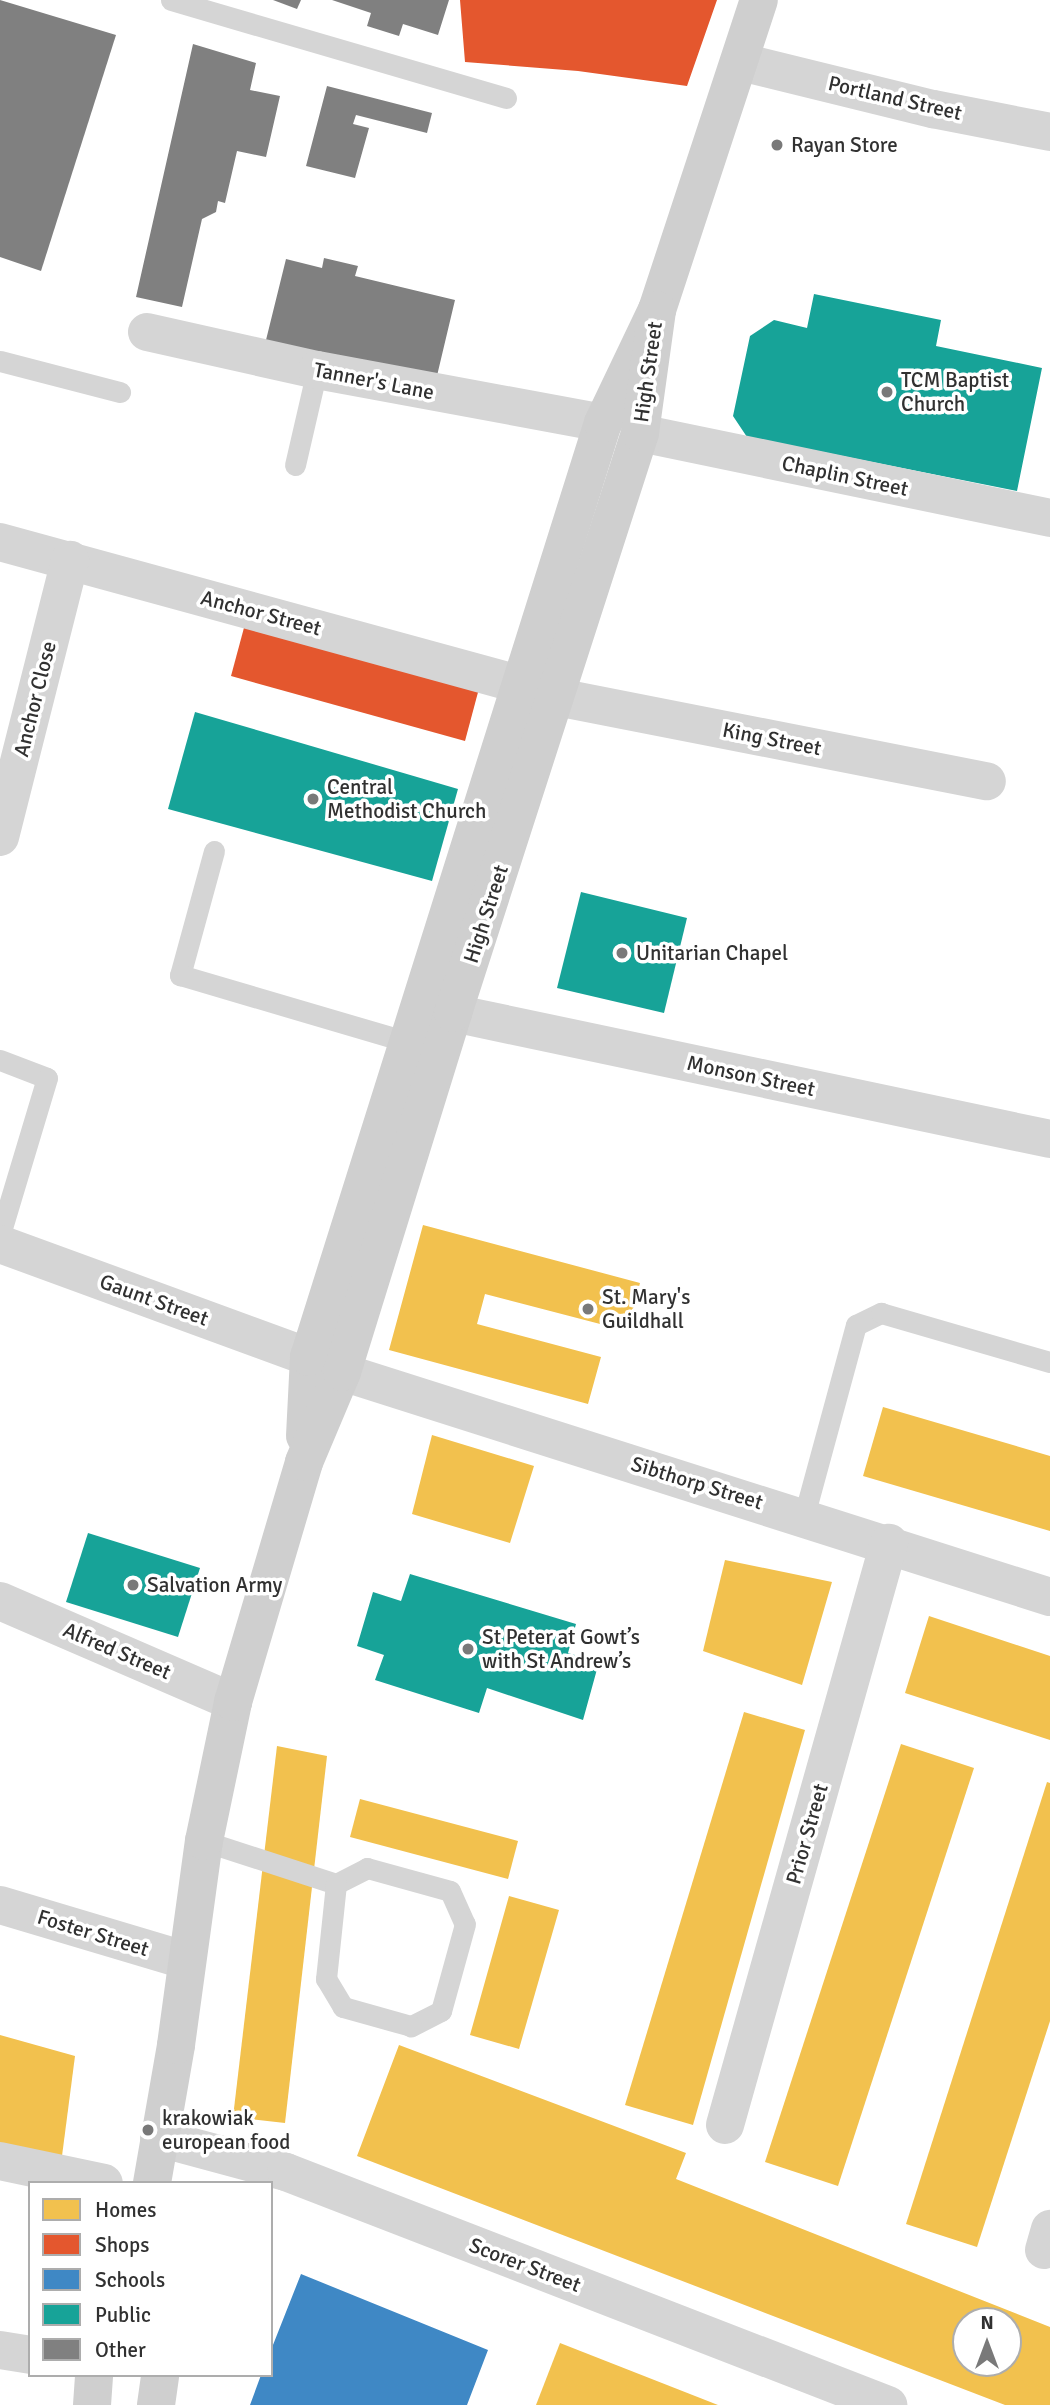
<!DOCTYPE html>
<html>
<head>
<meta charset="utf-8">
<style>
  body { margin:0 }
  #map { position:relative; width:1050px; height:2405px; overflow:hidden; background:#fff; font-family:Signika,sans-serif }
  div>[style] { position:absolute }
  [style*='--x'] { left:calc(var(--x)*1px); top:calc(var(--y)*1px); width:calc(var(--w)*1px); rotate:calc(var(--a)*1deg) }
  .homes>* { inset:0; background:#f2c14e }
  .shops>* { inset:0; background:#e4572e }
  .schools>* { inset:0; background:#3f88c5 }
  .public>* { inset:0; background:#17a398 }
  .building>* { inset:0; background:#808080 }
  .lane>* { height:21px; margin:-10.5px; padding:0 10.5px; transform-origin:10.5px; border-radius:10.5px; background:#d5d5d5 }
  .street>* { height:38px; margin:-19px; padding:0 19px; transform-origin:19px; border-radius:19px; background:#d5d5d5 }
  .secondary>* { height:38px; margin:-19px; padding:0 19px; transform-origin:19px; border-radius:19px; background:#cfcfcf }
  .dots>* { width:19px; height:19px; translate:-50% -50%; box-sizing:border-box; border:4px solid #fff; border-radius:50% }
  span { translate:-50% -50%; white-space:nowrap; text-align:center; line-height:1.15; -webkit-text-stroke:7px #fff; paint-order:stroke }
  .street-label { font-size:21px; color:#313131 }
  .poi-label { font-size:21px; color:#313131 }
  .left { translate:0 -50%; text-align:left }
  .legend { position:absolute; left:28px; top:2181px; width:245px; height:196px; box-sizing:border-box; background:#fff; border:2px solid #adadad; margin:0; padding:9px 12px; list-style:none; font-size:21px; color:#313131 }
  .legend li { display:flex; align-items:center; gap:14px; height:35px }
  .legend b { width:35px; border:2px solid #adadad }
  .north { position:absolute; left:952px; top:2307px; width:70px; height:70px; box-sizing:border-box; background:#fff; border:2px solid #adadad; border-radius:50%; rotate:0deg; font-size:19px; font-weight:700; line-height:28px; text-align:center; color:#313131 }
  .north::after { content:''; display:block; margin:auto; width:24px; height:32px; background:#797979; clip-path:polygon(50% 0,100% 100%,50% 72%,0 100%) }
</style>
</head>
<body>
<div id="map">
  <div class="homes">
    <div style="clip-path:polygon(423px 1225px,640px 1283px,627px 1331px,485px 1294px,477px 1324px,601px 1357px,588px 1404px,389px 1350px)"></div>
    <div style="clip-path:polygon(883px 1407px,1050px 1456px,1050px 1531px,863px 1476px)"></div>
    <div style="clip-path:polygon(432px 1435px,534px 1466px,510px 1543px,412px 1514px)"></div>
    <div style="clip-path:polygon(725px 1560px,832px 1582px,802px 1685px,703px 1651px)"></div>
    <div style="clip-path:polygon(929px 1616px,1050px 1656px,1050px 1740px,905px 1693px)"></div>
    <div style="clip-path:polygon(744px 1712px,805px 1730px,693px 2125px,625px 2105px)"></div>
    <div style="clip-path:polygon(901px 1744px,974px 1768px,838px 2186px,765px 2162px)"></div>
    <div style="clip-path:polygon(277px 1746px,327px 1756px,285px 2123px,233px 2117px)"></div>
    <div style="clip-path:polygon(1047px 1782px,1050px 1783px,1050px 2021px,977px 2247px,906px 2224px)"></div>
    <div style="clip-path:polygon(360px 1799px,518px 1841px,508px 1879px,350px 1837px)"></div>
    <div style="clip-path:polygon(509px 1896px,559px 1910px,519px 2049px,470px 2035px)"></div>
    <div style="clip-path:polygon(0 2035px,75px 2056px,62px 2156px,0 2143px)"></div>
    <div style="clip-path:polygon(evenodd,399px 2045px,686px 2153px,676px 2179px,1050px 2327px,1050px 2405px,1005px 2405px,357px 2156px,399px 2045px,966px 2321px,1008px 2321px,1008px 2363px,966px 2363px,966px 2321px)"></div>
    <div style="clip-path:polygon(560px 2343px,718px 2405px,536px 2405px)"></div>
  </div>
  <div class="shops">
    <div style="clip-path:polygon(460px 0,717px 0,687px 86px,578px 71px,465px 62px)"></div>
    <div style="clip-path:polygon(245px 624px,481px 681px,465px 741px,231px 676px)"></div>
  </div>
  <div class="schools">
    <div style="clip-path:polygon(301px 2274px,488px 2350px,467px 2405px,250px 2405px,261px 2375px,271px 2375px,271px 2350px)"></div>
  </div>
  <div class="public">
    <div style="clip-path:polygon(814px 294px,941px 320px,936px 346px,1042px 368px,1017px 491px,747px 437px,733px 416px,750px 336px,774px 320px,807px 328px)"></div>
    <div style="clip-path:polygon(195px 712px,458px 789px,432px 881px,168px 809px)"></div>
    <div style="clip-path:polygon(581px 892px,687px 918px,664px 1013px,557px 988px)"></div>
    <div style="clip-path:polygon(88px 1533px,200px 1568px,178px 1637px,66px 1602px)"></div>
    <div style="clip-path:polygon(410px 1574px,576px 1624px,568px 1653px,599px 1662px,583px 1720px,487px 1688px,479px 1713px,375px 1680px,384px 1655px,357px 1646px,373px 1592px,401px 1601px)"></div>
  </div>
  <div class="building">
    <div style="clip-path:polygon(0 0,116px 35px,41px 271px,0 257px)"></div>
    <div style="clip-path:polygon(273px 0,301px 0,297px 9px)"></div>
    <div style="clip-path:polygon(332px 0,449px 0,438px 35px,403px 24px,399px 36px,367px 26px,371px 13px)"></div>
    <div style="clip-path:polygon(193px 44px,256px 63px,250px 90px,280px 96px,266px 157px,237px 151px,225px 203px,218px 201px,216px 212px,202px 219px,182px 307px,136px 297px)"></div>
    <div style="clip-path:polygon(327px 86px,432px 113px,427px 133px,356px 115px,353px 124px,369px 128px,355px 178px,306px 166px)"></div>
    <div style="clip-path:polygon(324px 258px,358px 266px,355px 276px,455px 300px,436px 380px,266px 340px,286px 259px,322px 268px)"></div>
  </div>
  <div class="lane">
    <div style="--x:171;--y:0;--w:349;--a:16.3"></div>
    <div style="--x:0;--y:361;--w:124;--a:14.5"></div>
    <div style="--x:295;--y:465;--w:98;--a:-77"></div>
    <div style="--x:214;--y:851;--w:129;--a:105.3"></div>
    <div style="--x:180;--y:975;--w:237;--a:16.4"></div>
    <div style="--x:0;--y:1060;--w:50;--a:21"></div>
    <div style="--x:47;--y:1078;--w:164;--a:106.7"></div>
    <div style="--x:804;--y:1516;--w:198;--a:-74.8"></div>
    <div style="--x:856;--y:1325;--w:28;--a:-26"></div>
    <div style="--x:881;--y:1313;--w:176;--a:16.2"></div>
    <div style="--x:204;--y:1841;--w:139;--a:18"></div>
    <div style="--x:336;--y:1884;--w:35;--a:-27"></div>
    <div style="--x:367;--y:1868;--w:86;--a:15.5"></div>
    <div style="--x:450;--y:1891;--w:36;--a:66"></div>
    <div style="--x:465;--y:1924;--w:90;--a:105.4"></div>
    <div style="--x:441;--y:2011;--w:34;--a:153"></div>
    <div style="--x:411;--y:2026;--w:71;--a:-164.4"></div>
    <div style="--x:343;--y:2007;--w:33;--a:-121"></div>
    <div style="--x:326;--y:1979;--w:96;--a:-84"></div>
  </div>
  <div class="street">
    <div style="--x:741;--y:62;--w:198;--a:13.8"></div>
    <div style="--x:933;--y:109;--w:119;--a:11.1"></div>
    <div style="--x:147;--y:332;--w:174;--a:12.6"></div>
    <div style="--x:317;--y:370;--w:291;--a:10.5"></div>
    <div style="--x:640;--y:433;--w:419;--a:11.7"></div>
    <div style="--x:0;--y:542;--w:541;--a:15.32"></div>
    <div style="--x:557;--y:697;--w:438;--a:11.1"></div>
    <div style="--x:0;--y:837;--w:286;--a:-75.8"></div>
    <div style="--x:453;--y:1013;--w:610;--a:11.92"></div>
    <div style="--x:0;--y:1244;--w:329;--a:20.1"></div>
    <div style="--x:342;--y:1372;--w:743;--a:17.63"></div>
    <div style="--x:0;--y:1601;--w:254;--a:23.4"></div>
    <div style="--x:0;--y:1905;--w:193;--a:16.6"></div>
    <div style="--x:725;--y:2125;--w:605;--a:-74.26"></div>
    <div style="--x:159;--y:2138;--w:131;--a:15"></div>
    <div style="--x:286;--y:2172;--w:646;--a:21.16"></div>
    <div style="--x:0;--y:2161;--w:106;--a:11.9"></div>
    <div style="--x:1044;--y:2250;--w:22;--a:-74"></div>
    <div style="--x:0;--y:2350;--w:30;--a:9"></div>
  </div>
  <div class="secondary">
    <div style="--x:305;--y:1436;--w:79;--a:-87.1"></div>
    <div style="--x:309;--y:1357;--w:979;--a:-72.53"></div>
    <div style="--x:603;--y:423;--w:125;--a:-64.5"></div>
    <div style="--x:657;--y:310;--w:326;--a:-71.8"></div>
    <div style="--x:152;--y:2183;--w:140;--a:-80.1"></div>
    <div style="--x:176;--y:2045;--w:206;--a:-82.2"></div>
    <div style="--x:204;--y:1841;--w:142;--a:-78.2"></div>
    <div style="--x:233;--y:1702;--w:250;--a:-73.5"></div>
    <div style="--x:304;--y:1462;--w:98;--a:-67.1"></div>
    <div style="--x:342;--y:1372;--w:376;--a:-72.8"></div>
    <div style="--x:453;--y:1013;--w:609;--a:-72.13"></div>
    <div style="--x:640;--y:433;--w:124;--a:-82.1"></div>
    <div style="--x:92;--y:2405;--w:30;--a:-86"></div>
    <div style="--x:156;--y:2405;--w:30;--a:-82"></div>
  </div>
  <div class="dots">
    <div style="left:777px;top:145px;background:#797979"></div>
    <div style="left:887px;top:392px;background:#797979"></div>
    <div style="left:313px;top:799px;background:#797979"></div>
    <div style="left:622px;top:953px;background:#797979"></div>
    <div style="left:588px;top:1309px;background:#797979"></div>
    <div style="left:133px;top:1585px;background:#797979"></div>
    <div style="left:468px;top:1649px;background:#797979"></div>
    <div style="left:148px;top:2130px;background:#797979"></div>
  </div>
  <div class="street-label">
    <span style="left:895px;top:98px;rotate:13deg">Portland Street</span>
    <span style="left:648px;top:372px;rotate:-82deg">High Street</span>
    <span style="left:374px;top:381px;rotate:11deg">Tanner's Lane</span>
    <span style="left:845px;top:476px;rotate:12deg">Chaplin Street</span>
    <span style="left:261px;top:613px;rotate:15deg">Anchor Street</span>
    <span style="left:35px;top:699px;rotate:-76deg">Anchor Close</span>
    <span style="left:772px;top:739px;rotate:11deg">King Street</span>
    <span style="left:486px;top:914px;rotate:-72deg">High Street</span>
    <span style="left:751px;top:1076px;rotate:12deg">Monson Street</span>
    <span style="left:154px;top:1300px;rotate:20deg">Gaunt Street</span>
    <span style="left:697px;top:1483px;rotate:17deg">Sibthorp Street</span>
    <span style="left:117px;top:1651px;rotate:23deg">Alfred Street</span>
    <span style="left:807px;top:1834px;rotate:-74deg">Prior Street</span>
    <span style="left:93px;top:1933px;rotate:17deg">Foster Street</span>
    <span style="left:525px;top:2265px;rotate:21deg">Scorer Street</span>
  </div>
  <div class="poi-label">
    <span class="left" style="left:791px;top:145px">Rayan Store</span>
    <span class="left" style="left:901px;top:392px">TCM Baptist<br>Church</span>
    <span class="left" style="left:327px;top:799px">Central<br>Methodist Church</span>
    <span class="left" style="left:636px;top:953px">Unitarian Chapel</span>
    <span class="left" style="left:602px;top:1309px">St. Mary's<br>Guildhall</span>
    <span class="left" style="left:147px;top:1585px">Salvation Army</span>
    <span class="left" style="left:482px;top:1649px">St Peter at Gowt’s<br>with St Andrew’s</span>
    <span class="left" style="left:162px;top:2130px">krakowiak<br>european food</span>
  </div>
  <ul class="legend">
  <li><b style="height:19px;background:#f2c14e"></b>Homes</li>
  <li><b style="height:19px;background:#e4572e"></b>Shops</li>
  <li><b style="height:19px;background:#3f88c5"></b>Schools</li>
  <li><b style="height:19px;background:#17a398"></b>Public</li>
  <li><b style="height:19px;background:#808080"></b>Other</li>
  </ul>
  <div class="north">N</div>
</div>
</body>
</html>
